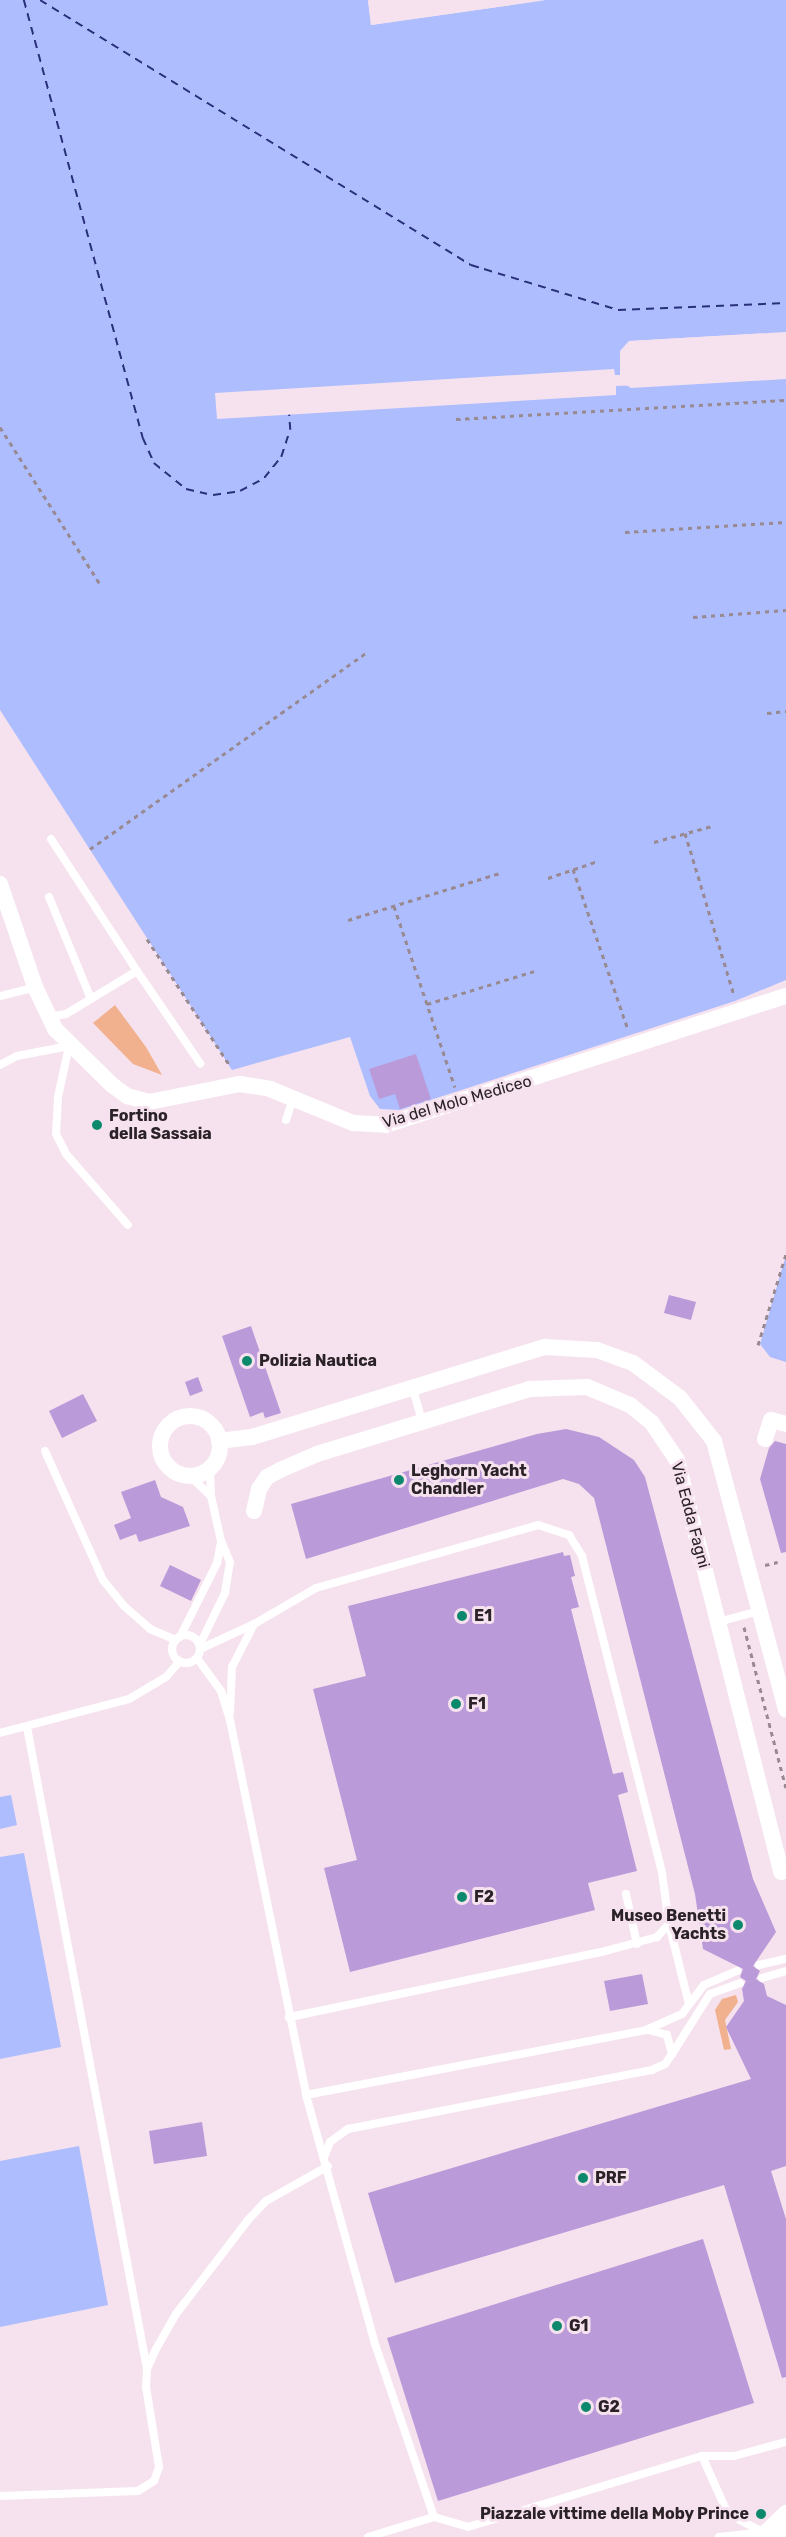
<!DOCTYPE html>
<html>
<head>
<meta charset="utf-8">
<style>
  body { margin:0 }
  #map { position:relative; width:786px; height:2537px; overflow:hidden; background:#f6e2ee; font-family:Rubik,sans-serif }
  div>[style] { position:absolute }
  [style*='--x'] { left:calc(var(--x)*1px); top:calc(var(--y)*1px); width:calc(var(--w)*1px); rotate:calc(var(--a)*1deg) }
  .green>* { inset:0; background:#f1b18e }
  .water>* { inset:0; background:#adbdfe }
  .pier>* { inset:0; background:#f6e2ee }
  .ferry>* { height:1.5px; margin-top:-0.75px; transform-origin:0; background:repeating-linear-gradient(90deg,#283079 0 8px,transparent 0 14px) }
  .building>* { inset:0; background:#ba9ad8 }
  .path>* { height:3px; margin-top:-1.5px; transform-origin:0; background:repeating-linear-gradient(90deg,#988992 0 4.5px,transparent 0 9px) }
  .lane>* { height:8px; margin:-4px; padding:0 4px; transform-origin:4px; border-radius:4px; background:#fff }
  .lane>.ring { margin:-4px; padding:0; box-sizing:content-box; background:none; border:8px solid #fff; border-radius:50% }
  .street>* { height:16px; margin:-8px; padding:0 8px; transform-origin:8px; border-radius:8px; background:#fff }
  .street>.ring { margin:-8px; padding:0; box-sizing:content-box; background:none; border:16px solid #fff; border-radius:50% }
  .secondary>* { height:24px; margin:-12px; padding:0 12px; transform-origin:12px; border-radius:12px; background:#fff }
  .dots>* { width:16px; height:16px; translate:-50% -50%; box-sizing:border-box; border:3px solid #f6e2ee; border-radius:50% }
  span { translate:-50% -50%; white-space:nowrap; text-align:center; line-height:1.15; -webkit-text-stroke:6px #f6e2ee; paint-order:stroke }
  .street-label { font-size:16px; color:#2a2227 }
  .poi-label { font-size:16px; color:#2a2227; font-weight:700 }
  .left { translate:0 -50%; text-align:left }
  .right { translate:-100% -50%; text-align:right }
</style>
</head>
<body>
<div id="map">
  <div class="green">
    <div style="clip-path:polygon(115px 1005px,146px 1047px,162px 1075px,133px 1064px,93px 1023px)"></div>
    <div style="clip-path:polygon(736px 1995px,738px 2002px,725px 2020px,731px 2049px,724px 2050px,715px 2010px,722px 1999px)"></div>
  </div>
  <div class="water">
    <div style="clip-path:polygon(0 0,368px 0,371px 25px,546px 0,786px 0,786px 332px,630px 341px,620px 352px,622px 382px,631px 388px,786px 379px,786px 980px,735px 1001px,400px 1110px,380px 1109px,370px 1096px,350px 1037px,232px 1070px,0 710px)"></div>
    <div style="clip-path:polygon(786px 1255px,786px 1362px,770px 1357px,760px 1344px)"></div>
    <div style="clip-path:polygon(11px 1795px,17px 1825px,0 1829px,0 1797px)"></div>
    <div style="clip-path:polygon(24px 1853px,61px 2047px,0 2059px,0 1857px)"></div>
    <div style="clip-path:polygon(79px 2146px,108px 2305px,0 2327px,0 2161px)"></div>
  </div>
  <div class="pier">
    <div style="clip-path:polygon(368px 0,374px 21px,546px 0,371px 25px)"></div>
    <div style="clip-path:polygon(786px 332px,631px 344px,623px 353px,624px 380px,632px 385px,786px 379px,616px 386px,616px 395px,217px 419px,215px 393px,614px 369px,615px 375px,620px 375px,620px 351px,629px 341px)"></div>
  </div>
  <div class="ferry">
    <div style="--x:24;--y:0;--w:454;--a:74.8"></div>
    <div style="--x:143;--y:438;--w:27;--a:66"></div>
    <div style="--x:154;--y:463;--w:41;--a:39.1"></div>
    <div style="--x:186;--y:489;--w:28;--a:13"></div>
    <div style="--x:213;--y:495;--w:27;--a:-8"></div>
    <div style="--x:240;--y:491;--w:27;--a:-28"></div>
    <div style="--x:264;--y:478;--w:27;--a:-51"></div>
    <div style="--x:281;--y:457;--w:28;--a:-72"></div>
    <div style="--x:290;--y:430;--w:15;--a:-94"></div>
    <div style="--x:40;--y:0;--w:506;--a:31.59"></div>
    <div style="--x:471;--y:265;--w:154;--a:17"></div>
    <div style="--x:618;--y:310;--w:168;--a:-2.4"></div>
  </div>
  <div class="building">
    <div style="clip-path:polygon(416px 1054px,431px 1099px,400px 1109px,395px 1094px,379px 1099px,369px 1069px)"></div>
    <div style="clip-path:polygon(669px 1295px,696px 1302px,691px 1320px,664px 1313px)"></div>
    <div style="clip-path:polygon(251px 1326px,281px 1413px,265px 1418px,263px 1412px,250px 1417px,222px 1336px)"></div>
    <div style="clip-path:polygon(198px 1377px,203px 1391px,190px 1396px,185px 1382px)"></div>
    <div style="clip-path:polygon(83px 1394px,97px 1421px,62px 1438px,49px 1411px)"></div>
    <div style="clip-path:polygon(566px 1429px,599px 1437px,634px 1460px,645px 1477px,753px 1879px,776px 1932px,753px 1966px,760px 1971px,756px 1979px,764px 1984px,767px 1996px,786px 2005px,786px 2166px,771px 2171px,786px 2219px,786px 2377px,782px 2378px,724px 2185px,395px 2283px,368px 2193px,751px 2079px,726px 2027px,744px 2001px,742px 1989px,746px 1981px,740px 1977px,743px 1969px,703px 1949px,695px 1894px,594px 1498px,579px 1484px,563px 1479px,306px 1559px,291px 1504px,537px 1434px)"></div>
    <div style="clip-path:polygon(775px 1441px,786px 1444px,786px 1552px,781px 1553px,760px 1479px,769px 1448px)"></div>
    <div style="clip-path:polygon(155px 1480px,161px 1497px,183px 1507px,190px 1526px,139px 1542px,136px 1534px,120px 1540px,114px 1525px,131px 1518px,121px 1492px)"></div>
    <div style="clip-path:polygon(563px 1552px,564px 1556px,570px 1555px,575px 1576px,571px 1577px,579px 1607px,571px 1609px,613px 1774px,623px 1772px,628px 1792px,618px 1795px,637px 1871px,588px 1883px,595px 1910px,350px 1972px,324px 1868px,357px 1860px,313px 1689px,366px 1676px,348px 1606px)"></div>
    <div style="clip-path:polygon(170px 1565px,201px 1580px,191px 1601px,160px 1586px)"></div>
    <div style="clip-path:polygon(642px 1974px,648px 2004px,610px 2011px,604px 1981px)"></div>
    <div style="clip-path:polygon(202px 2122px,207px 2156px,154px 2164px,149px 2131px)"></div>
    <div style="clip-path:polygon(703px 2239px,754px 2403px,438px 2501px,387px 2338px)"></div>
  </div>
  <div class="path">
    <div style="--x:456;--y:419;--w:331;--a:-3.3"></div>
    <div style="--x:0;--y:427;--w:186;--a:57.5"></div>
    <div style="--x:625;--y:532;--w:161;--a:-3.6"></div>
    <div style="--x:693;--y:617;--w:93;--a:-4.3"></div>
    <div style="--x:767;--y:713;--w:19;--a:-6"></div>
    <div style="--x:685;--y:833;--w:169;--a:73.2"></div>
    <div style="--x:654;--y:842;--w:60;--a:-15.4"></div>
    <div style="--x:90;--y:849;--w:339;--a:-35.4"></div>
    <div style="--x:573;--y:869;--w:170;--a:71.1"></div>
    <div style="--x:548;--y:878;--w:50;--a:-18.8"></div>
    <div style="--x:394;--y:906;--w:191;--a:71.4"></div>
    <div style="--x:348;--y:920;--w:159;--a:-17.2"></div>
    <div style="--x:147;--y:939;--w:152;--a:56.8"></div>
    <div style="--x:427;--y:1004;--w:112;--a:-17.1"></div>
    <div style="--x:758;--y:1345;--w:95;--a:-72.9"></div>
    <div style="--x:765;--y:1565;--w:13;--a:-13"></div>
    <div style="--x:744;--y:1627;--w:166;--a:75.4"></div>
  </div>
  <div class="lane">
    <div style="--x:51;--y:839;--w:158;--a:56.9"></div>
    <div style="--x:49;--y:897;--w:110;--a:67.6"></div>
    <div style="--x:0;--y:996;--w:36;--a:-14"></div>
    <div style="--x:49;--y:1017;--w:17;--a:-10"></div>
    <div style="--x:66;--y:1014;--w:83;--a:-31.2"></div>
    <div style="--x:137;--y:971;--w:112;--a:55.6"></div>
    <div style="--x:0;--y:1065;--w:19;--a:-28"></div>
    <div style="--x:17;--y:1056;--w:53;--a:-10.9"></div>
    <div style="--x:69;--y:1046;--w:52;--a:102.2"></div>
    <div style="--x:58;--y:1097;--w:37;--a:93"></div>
    <div style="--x:56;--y:1134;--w:22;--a:63"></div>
    <div style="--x:66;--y:1154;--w:94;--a:48.9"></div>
    <div style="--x:286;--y:1120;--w:23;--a:-72"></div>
    <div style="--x:412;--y:1386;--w:36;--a:74"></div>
    <div style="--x:45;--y:1451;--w:141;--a:65.8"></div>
    <div style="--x:103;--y:1580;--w:33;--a:51"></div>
    <div style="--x:124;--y:1606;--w:35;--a:41"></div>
    <div style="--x:150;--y:1629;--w:28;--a:23"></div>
    <div style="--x:190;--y:1476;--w:29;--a:44"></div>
    <div style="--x:718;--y:1622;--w:42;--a:-15"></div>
    <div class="ring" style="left:172px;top:1635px;width:20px;height:20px"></div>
    <div style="--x:180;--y:1637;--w:83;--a:-63.4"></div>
    <div style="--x:217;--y:1563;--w:21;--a:-79"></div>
    <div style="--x:200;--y:1644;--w:57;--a:-63.9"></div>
    <div style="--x:225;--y:1593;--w:31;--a:-81"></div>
    <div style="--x:230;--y:1562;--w:23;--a:-113"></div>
    <div style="--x:221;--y:1541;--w:46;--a:-102.5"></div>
    <div style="--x:211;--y:1496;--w:29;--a:-92"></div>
    <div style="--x:200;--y:1649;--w:60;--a:-24.8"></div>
    <div style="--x:254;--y:1624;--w:72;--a:-30.1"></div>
    <div style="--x:316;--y:1588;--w:231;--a:-15.8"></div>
    <div style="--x:538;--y:1525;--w:33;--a:18"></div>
    <div style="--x:569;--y:1535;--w:25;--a:58"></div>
    <div style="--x:582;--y:1556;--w:327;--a:75.8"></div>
    <div style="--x:662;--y:1873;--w:51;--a:82.2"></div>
    <div style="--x:669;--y:1924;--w:18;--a:133"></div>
    <div style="--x:657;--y:1937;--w:58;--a:165"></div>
    <div style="--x:601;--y:1952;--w:319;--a:168.2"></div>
    <div style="--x:197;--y:1658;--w:41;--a:54"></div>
    <div style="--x:221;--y:1691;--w:30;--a:73"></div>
    <div style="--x:230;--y:1720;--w:383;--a:78.5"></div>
    <div style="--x:306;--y:2095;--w:255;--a:74.5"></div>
    <div style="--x:374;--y:2341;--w:186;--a:71.2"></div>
    <div style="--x:434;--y:2517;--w:35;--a:16"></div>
    <div style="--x:468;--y:2527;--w:245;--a:-16.9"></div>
    <div style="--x:702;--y:2456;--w:32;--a:0"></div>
    <div style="--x:734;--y:2456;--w:54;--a:-15.1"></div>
    <div style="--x:230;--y:1713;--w:46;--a:-87.5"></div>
    <div style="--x:232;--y:1667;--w:48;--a:-62.9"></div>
    <div style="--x:27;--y:1727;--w:653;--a:79.41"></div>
    <div style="--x:0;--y:1733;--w:133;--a:-14.8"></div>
    <div style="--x:129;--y:1699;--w:43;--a:-30.7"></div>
    <div style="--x:166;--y:1677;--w:21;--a:-49"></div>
    <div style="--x:626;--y:1894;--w:51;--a:77.6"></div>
    <div style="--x:669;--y:1924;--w:82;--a:76"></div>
    <div style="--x:759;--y:1965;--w:28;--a:-13"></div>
    <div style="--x:762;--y:1978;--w:25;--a:-16"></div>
    <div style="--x:672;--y:2054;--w:71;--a:-57.7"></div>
    <div style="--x:710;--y:1994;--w:32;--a:-20"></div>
    <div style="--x:306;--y:2095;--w:346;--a:-10.8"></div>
    <div style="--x:646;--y:2030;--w:39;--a:-24"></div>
    <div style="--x:682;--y:2014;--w:36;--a:-53"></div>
    <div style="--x:704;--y:1985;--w:36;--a:-23"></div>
    <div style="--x:325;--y:2155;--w:14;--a:-69"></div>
    <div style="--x:330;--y:2142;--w:22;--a:-36"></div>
    <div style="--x:348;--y:2129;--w:310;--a:-11"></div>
    <div style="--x:652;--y:2070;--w:14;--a:-25"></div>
    <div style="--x:665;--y:2064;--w:12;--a:-55"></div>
    <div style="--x:672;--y:2054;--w:20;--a:-105"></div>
    <div style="--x:667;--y:2035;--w:18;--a:-164"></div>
    <div style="--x:702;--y:2456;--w:64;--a:65.9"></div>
    <div style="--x:728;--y:2514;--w:44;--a:27.1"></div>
    <div style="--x:0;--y:2496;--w:138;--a:-2.1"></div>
    <div style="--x:138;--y:2491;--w:19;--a:-32"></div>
    <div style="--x:154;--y:2481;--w:15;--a:-70"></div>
    <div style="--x:159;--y:2467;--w:81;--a:-99.2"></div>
    <div style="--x:146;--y:2387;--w:18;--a:-87"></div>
    <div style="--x:147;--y:2369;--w:22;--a:-66"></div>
    <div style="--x:156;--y:2349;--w:40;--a:-60.3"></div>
    <div style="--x:176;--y:2314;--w:120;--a:-52.5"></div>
    <div style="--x:249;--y:2219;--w:25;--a:-47"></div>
    <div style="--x:266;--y:2201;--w:71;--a:-29.4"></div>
    <div style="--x:368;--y:2537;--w:69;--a:-16.9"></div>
    <div style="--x:719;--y:2537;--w:46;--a:-6.2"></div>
  </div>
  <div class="street">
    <div style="--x:0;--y:884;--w:109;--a:71.2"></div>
    <div style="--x:35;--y:987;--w:47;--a:64.5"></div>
    <div style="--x:55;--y:1029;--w:80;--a:44.5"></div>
    <div style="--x:112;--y:1085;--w:19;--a:36"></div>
    <div style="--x:127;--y:1096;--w:23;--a:15"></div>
    <div style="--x:149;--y:1102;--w:93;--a:-11.2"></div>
    <div style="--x:240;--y:1084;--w:30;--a:9"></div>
    <div style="--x:270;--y:1089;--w:90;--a:22.3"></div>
    <div style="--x:353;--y:1123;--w:33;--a:3"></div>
    <div style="--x:386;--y:1125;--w:420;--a:-17.9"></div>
    <div class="ring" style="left:160px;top:1416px;width:44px;height:44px"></div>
    <div style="--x:765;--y:1439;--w:20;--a:-72"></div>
    <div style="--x:771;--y:1420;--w:16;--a:15"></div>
    <div style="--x:219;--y:1441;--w:33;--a:-7"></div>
    <div style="--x:252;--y:1437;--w:307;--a:-17.1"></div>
    <div style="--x:545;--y:1347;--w:52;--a:3.3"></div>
    <div style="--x:597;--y:1350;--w:38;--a:20"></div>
    <div style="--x:633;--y:1363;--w:59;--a:36.7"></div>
    <div style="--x:680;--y:1398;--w:55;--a:51.7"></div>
    <div style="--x:714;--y:1441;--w:278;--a:75"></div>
    <div style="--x:254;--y:1511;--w:23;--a:-77"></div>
    <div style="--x:259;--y:1489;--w:14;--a:-56"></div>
    <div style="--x:267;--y:1477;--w:15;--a:-28"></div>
    <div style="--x:280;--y:1470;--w:40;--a:-23.4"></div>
    <div style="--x:317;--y:1454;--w:222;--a:-17"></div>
    <div style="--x:529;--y:1389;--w:58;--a:-2"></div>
    <div style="--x:587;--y:1387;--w:47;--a:22.7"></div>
    <div style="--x:630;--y:1405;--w:28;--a:39"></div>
    <div style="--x:652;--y:1423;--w:45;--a:56"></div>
    <div style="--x:677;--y:1460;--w:425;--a:75.8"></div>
    <div style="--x:761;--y:2537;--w:35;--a:-44"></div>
  </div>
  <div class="secondary">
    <div style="--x:780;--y:2537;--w:8;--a:-45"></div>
  </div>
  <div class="dots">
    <div style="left:97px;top:1125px;background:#0c896c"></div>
    <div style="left:247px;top:1361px;background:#0c896c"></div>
    <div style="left:399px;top:1480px;background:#0c896c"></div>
    <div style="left:462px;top:1616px;background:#0c896c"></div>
    <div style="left:456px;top:1704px;background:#0c896c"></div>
    <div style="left:462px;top:1897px;background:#0c896c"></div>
    <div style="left:738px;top:1925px;background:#0c896c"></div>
    <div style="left:583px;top:2178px;background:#0c896c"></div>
    <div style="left:557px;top:2326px;background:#0c896c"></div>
    <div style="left:586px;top:2407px;background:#0c896c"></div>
    <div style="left:761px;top:2514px;background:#0c896c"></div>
  </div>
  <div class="street-label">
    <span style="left:457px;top:1102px;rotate:-16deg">Via del Molo Mediceo</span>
    <span style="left:690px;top:1515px;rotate:75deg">Via Edda Fagni</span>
  </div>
  <div class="poi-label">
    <span class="left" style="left:109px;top:1125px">Fortino<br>della Sassaia</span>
    <span class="left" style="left:259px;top:1361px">Polizia Nautica</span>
    <span class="left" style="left:411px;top:1480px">Leghorn Yacht<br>Chandler</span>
    <span class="left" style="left:474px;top:1616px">E1</span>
    <span class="left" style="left:468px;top:1704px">F1</span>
    <span class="left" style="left:474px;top:1897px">F2</span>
    <span class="right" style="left:726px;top:1925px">Museo Benetti<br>Yachts</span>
    <span class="left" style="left:595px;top:2178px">PRF</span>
    <span class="left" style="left:569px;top:2326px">G1</span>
    <span class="left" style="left:598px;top:2407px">G2</span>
    <span class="right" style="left:749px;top:2514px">Piazzale vittime della Moby Prince</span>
  </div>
</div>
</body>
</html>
